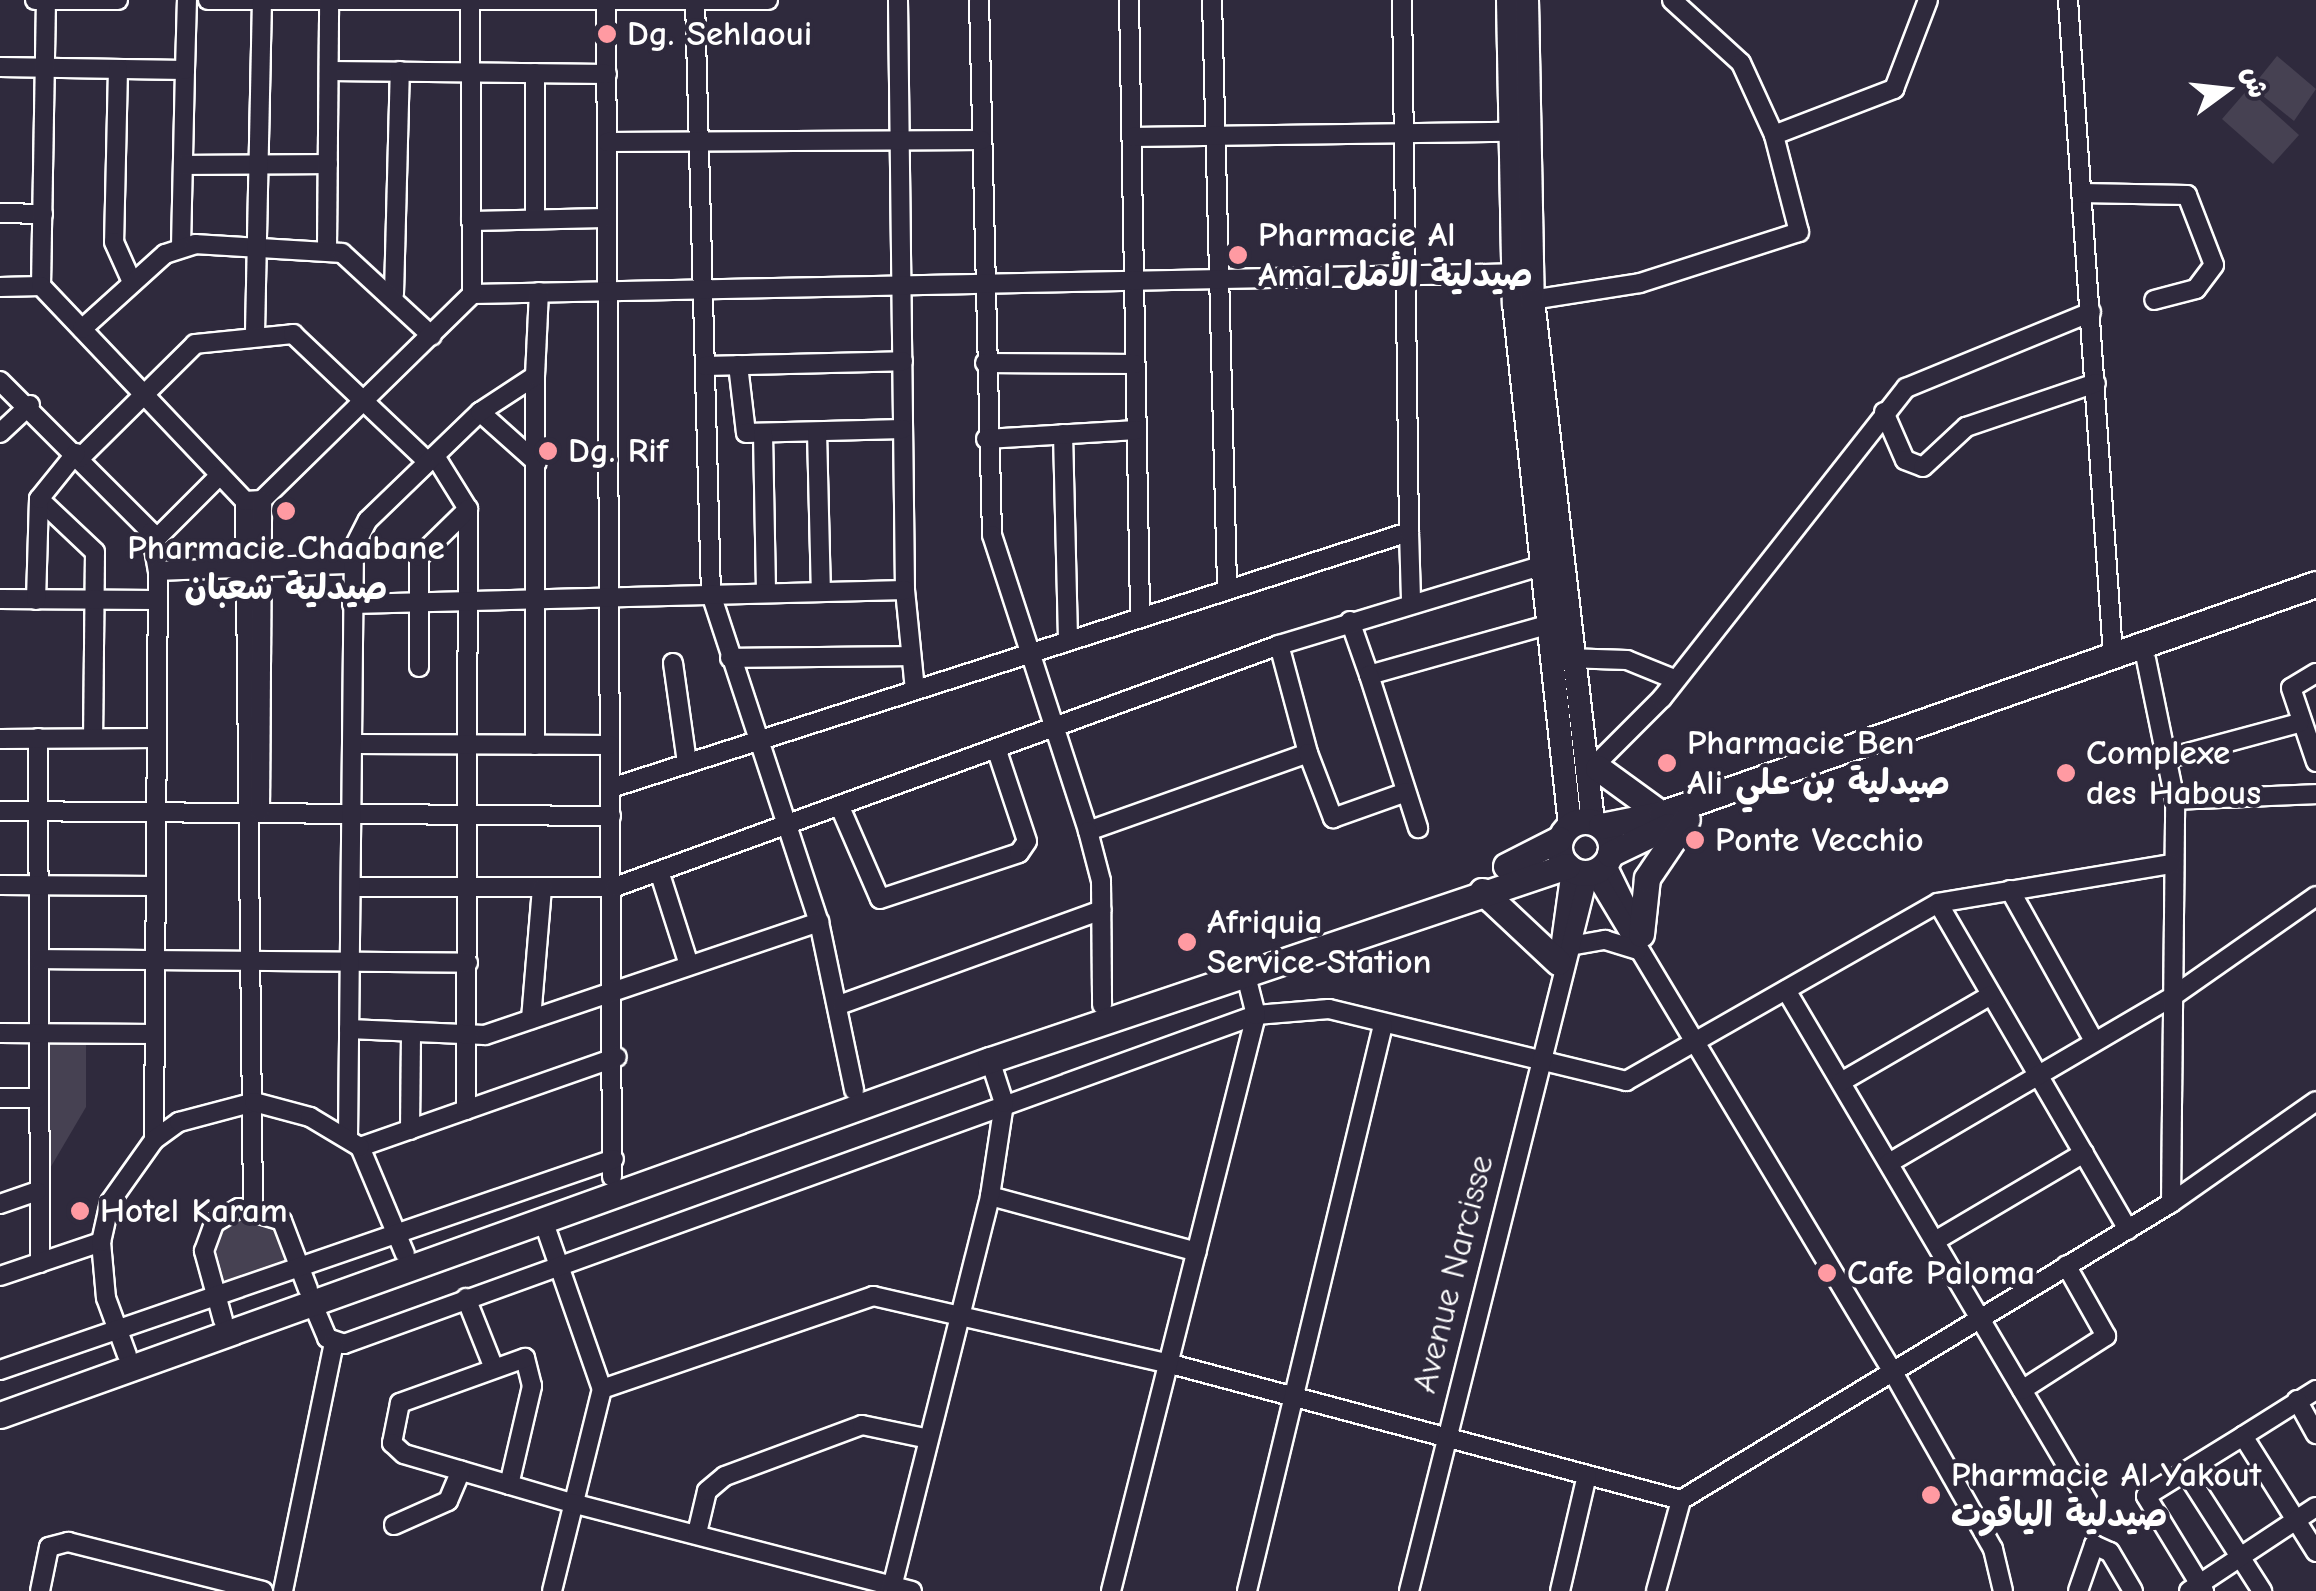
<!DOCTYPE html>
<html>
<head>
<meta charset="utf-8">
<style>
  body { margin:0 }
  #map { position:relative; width:2316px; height:1591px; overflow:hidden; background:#2f2a3d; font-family:"Comic Neue","Playpen Sans Arabic",sans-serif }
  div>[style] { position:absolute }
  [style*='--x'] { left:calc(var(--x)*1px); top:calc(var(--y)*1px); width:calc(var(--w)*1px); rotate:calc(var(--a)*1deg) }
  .green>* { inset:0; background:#464152 }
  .roads { filter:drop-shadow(2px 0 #fff) drop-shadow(-2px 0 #fff) drop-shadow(0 2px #fff) drop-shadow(0 -2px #fff) }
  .minor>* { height:18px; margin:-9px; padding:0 9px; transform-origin:9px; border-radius:9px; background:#2f2a3d }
  .major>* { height:22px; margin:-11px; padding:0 11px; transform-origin:11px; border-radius:11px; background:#2f2a3d }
  .highway>* { height:25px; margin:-12.5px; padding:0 12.5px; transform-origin:12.5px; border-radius:12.5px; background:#2f2a3d }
  .highway>.ring { margin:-12.5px; padding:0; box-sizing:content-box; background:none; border:25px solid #2f2a3d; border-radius:50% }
  .dots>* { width:28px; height:28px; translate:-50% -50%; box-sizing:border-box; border:5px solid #2f2a3d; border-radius:50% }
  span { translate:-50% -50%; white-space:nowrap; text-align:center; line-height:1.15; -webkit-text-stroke:8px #2f2a3d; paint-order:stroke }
  .poi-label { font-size:35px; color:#fff; font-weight:700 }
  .left { translate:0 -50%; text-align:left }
  .street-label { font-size:35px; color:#fff }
  .north { position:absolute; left:2176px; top:40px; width:100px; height:100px; -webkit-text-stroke:8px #2f2a3d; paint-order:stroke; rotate:75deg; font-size:28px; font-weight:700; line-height:40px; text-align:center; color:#fff }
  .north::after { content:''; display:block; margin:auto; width:35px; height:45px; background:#fff; clip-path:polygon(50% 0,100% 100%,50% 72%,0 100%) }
</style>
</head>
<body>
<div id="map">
  <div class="green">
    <div style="clip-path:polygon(2277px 56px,2316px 89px,2294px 121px,2252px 87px)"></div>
    <div style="clip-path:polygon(2248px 89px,2299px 135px,2273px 164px,2222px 119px)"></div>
    <div style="clip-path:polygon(41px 1038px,86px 1038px,86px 1107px,49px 1170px,41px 1169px)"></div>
    <div style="clip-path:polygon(240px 1216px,275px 1224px,291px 1261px,217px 1285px,210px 1251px,219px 1229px)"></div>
  </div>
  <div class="roads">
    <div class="minor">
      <div style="--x:35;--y:0;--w:83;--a:0"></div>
      <div style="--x:208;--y:0;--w:560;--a:0"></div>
      <div style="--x:606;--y:0;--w:1177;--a:89.71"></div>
      <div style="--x:695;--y:0;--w:594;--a:88.46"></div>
      <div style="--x:711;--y:594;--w:345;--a:71.8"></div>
      <div style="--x:819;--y:922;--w:172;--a:78.2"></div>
      <div style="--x:898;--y:0;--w:590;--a:89.32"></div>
      <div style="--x:905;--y:590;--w:100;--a:84.3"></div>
      <div style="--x:979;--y:0;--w:535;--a:88.61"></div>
      <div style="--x:992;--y:535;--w:311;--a:72"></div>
      <div style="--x:1088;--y:831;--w:233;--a:-19.5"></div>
      <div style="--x:1308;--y:753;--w:112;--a:-105"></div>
      <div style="--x:1129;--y:0;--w:612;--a:88.97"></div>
      <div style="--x:1212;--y:0;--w:586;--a:88.53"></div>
      <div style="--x:1672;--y:0;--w:93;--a:42.4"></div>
      <div style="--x:1741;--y:63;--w:79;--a:65.4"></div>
      <div style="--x:1774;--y:135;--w:129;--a:-21"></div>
      <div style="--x:1894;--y:89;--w:95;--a:-69.1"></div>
      <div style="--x:2068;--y:0;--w:657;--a:86.07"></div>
      <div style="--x:0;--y:67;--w:185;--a:0.9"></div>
      <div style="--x:185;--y:70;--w:174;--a:91.3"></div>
      <div style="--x:118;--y:69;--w:173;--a:91.3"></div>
      <div style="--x:114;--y:242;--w:44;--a:65.8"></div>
      <div style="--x:185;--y:70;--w:70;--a:-88.4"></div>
      <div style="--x:329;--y:71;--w:278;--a:0.6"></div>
      <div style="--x:1132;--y:137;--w:376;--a:-0.8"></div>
      <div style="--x:607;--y:142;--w:375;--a:-0.3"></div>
      <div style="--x:183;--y:165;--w:145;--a:-0.4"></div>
      <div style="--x:2081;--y:193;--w:106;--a:1.1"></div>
      <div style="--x:2187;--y:195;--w:75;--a:68.9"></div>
      <div style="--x:2214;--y:265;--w:30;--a:127"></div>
      <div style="--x:2196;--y:289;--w:43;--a:165.3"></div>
      <div style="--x:0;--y:213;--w:43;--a:1.3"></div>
      <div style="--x:535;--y:219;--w:146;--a:-90"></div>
      <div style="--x:471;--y:221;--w:135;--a:-1.3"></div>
      <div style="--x:327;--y:249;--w:249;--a:-89.5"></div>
      <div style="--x:41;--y:286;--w:286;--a:-89"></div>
      <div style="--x:0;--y:287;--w:41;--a:-1.4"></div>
      <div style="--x:41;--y:286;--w:296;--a:46.5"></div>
      <div style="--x:245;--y:501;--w:705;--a:89.35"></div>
      <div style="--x:394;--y:294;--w:223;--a:-88.5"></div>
      <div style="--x:472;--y:294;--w:1054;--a:-1.14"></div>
      <div style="--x:1525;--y:301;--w:116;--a:-8.9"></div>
      <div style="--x:1640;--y:283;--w:167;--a:-17.8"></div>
      <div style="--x:1799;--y:232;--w:100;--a:-104.5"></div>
      <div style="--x:82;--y:329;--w:112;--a:-42.1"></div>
      <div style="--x:165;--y:254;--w:32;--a:-18"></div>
      <div style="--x:195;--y:244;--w:147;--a:3.5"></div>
      <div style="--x:342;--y:253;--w:122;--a:42.7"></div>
      <div style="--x:255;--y:333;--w:333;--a:-88.8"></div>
      <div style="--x:985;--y:363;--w:150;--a:0.4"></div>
      <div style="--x:738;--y:365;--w:68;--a:83.3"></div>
      <div style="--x:746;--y:433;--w:157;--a:-1.5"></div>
      <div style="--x:705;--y:366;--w:198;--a:-1.4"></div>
      <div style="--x:0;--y:381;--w:214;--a:45"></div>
      <div style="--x:151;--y:532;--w:40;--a:80"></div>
      <div style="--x:158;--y:571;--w:193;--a:-2.1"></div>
      <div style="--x:480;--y:412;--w:76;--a:41.8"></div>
      <div style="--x:1884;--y:412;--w:52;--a:66.4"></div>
      <div style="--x:1905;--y:460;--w:19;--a:21"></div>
      <div style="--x:1923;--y:467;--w:59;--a:-42.9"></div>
      <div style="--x:1966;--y:427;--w:137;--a:-18.7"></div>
      <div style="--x:817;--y:432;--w:160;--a:88.6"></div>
      <div style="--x:0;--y:433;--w:41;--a:-43"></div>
      <div style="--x:763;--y:434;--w:159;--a:88.9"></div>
      <div style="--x:1063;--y:434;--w:203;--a:88.6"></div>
      <div style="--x:986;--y:439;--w:151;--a:-3.4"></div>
      <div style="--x:435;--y:456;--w:62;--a:58.1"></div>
      <div style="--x:468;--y:509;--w:601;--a:90.19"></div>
      <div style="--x:80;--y:458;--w:162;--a:-44.7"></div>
      <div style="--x:195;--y:344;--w:99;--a:-5.8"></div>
      <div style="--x:293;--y:334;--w:186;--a:43.5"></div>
      <div style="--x:39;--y:499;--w:77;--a:43.4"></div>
      <div style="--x:95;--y:552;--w:186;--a:90.6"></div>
      <div style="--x:245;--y:501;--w:17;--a:-3"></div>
      <div style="--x:262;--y:500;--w:294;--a:-44.4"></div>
      <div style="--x:472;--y:294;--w:294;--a:-90.4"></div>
      <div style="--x:1409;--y:532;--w:69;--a:88.3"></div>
      <div style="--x:154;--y:541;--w:93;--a:-45"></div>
      <div style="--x:0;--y:599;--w:156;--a:0.4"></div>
      <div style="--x:36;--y:600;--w:101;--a:-88.3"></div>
      <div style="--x:39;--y:499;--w:59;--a:-51.2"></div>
      <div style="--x:352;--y:604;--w:553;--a:-1.45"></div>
      <div style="--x:1350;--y:621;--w:57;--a:70.6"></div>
      <div style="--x:1369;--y:675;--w:188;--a:-15.7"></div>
      <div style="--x:730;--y:658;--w:178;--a:-0.6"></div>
      <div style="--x:1565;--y:658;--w:62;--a:1.8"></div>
      <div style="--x:1627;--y:660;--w:51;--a:22"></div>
      <div style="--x:2146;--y:659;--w:144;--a:78.4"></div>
      <div style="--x:2175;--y:800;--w:141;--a:-2.4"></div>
      <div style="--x:673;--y:663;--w:101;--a:82"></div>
      <div style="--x:419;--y:667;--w:110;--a:-90"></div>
      <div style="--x:419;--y:557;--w:69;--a:-44.4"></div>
      <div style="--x:2316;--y:673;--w:29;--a:149"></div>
      <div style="--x:2291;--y:688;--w:78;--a:71.3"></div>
      <div style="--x:1369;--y:675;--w:161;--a:72.2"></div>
      <div style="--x:38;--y:738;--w:525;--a:89.78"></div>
      <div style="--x:0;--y:739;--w:155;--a:-0.4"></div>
      <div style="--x:354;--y:744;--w:256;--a:0.2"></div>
      <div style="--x:535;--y:745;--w:369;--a:-90"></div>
      <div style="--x:1308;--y:753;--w:70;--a:69"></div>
      <div style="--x:1333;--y:818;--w:77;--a:-19.6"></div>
      <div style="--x:2169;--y:758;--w:135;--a:-15.1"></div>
      <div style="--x:1588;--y:772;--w:105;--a:-45"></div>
      <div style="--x:1662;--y:698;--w:395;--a:-51.8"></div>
      <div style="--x:1906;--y:388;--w:200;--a:-22.3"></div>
      <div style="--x:611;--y:788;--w:838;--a:-17.79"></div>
      <div style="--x:1409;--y:532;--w:532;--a:-90.75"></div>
      <div style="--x:840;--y:807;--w:100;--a:66.5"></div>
      <div style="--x:880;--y:899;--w:146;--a:-18.3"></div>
      <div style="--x:1019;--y:853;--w:14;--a:-56"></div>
      <div style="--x:1027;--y:841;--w:95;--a:-108.4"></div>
      <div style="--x:0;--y:811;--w:611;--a:0.47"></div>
      <div style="--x:260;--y:811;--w:311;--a:-89.6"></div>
      <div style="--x:1088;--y:831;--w:52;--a:75.4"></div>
      <div style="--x:1101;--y:881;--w:124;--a:89.5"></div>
      <div style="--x:1606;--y:863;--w:80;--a:64.1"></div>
      <div style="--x:659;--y:871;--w:99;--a:72.3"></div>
      <div style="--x:1593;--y:872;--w:585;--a:59.05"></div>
      <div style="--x:1894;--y:1374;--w:201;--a:60.5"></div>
      <div style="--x:1993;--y:1549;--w:43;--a:76.6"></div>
      <div style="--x:0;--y:885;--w:155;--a:0.4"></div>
      <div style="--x:354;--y:887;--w:261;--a:0"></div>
      <div style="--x:615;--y:887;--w:707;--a:-20.02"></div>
      <div style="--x:1279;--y:645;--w:287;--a:-16.8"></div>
      <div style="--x:2010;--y:890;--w:173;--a:60.9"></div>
      <div style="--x:1938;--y:903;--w:378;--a:59.8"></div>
      <div style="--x:1570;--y:946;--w:36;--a:-10"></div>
      <div style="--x:1605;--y:940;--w:34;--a:17"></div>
      <div style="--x:1559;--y:956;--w:88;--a:-82.1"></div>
      <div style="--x:39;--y:959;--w:429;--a:0.5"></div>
      <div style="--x:1786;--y:990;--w:598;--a:59.45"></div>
      <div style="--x:842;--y:1004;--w:276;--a:-19.9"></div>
      <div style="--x:531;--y:1019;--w:132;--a:-85.2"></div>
      <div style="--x:349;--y:1029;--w:136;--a:2.5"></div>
      <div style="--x:485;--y:1035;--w:353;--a:-18.7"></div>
      <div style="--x:0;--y:1033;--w:155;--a:0.4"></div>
      <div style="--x:1841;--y:1082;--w:173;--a:-30.1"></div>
      <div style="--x:0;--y:1098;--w:37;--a:0"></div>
      <div style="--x:410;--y:1130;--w:96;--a:-89.4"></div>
      <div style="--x:348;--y:1138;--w:591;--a:-89.42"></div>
      <div style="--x:354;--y:547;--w:30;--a:-63"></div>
      <div style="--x:368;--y:520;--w:156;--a:-44"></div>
      <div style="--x:480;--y:412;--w:66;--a:-33.2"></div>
      <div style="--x:535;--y:376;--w:84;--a:-87.3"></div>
      <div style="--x:154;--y:1140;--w:569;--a:-89.6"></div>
      <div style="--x:1889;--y:1163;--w:328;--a:-30.4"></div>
      <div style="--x:2172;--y:997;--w:176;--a:-35"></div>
      <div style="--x:990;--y:1196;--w:214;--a:15.1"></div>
      <div style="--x:2171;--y:1203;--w:403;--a:-89.4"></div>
      <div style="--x:0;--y:1204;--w:39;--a:-19"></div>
      <div style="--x:543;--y:1220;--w:179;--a:70.8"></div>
      <div style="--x:602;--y:1389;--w:208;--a:103.9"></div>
      <div style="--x:1935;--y:1241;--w:173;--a:-30.6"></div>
      <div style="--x:405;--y:1254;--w:116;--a:-112.8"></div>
      <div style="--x:360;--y:1147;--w:272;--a:-19.3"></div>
      <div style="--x:0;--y:1276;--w:107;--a:-18.6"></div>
      <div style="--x:466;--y:1298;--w:73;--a:68.3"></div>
      <div style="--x:312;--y:1302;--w:39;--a:67"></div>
      <div style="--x:327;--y:1338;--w:18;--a:19"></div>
      <div style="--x:344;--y:1344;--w:970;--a:-19.84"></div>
      <div style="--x:1256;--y:1015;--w:73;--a:-4.7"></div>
      <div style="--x:1329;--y:1009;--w:306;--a:13.6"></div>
      <div style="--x:1626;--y:1081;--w:359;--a:-29.7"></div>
      <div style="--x:1938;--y:903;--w:237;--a:-9.5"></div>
      <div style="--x:223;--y:1320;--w:72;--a:-105.4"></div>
      <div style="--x:204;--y:1251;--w:30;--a:-70"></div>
      <div style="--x:214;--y:1223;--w:29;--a:-31"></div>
      <div style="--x:239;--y:1208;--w:45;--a:16.8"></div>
      <div style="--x:282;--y:1221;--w:73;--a:69.1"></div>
      <div style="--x:127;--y:1355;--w:61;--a:-110.2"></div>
      <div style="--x:106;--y:1298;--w:56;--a:-95.1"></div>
      <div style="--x:101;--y:1242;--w:41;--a:-77.3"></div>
      <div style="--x:110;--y:1202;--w:76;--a:-54.6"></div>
      <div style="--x:154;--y:1140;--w:31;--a:-36"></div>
      <div style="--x:179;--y:1122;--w:78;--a:-14.9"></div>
      <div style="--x:254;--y:1102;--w:58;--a:15"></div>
      <div style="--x:310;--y:1117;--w:58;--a:31"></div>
      <div style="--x:0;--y:1370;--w:649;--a:-18.97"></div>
      <div style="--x:602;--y:1389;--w:287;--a:-18.9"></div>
      <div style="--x:873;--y:1296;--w:306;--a:12.9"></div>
      <div style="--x:1171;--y:1364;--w:528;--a:14.93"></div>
      <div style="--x:2022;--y:1390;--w:100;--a:-32.7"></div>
      <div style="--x:2106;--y:1336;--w:81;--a:-119.4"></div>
      <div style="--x:2316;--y:1390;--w:86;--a:147.8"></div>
      <div style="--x:2243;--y:1436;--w:137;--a:57.8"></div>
      <div style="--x:2297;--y:1400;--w:39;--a:61"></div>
      <div style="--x:2185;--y:1471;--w:143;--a:57.3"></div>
      <div style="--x:509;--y:1485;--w:102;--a:-76.9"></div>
      <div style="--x:532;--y:1386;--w:29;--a:-104"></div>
      <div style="--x:525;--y:1358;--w:133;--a:160.2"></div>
      <div style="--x:400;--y:1403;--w:41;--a:101.3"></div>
      <div style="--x:392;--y:1443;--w:16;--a:43"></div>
      <div style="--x:404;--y:1454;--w:175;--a:16.3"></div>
      <div style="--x:572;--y:1503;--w:351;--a:14.5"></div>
      <div style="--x:394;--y:1525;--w:59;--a:-24"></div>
      <div style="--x:448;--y:1501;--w:33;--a:-67"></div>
      <div style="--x:697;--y:1533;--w:43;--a:-76.6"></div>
      <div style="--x:707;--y:1491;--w:23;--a:-40"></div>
      <div style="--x:725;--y:1476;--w:146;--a:-20.4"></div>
      <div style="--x:862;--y:1425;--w:68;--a:11.8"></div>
      <div style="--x:40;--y:1591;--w:45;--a:-78.4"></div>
      <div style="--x:49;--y:1547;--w:20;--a:-15"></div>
      <div style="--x:68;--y:1542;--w:201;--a:14.1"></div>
      <div style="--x:283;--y:1591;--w:254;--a:-78.4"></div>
      <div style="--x:891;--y:1591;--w:407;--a:-75.9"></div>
      <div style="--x:990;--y:1196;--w:94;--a:-81.4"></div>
      <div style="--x:1004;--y:1103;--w:45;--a:-108"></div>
      <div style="--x:1111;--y:1591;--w:594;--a:-75.87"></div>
      <div style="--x:1256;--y:1015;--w:44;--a:-104.3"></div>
      <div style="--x:1247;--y:1591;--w:582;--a:-76.49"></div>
      <div style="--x:1409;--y:1591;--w:740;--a:-75.93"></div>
      <div style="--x:1560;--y:1591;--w:119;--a:-76.9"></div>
      <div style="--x:1656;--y:1591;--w:94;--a:-74.6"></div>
      <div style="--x:1681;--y:1500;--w:573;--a:-31.22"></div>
      <div style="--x:2171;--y:1203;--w:177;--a:-35.1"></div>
      <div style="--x:2078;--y:1591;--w:49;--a:-70.8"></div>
      <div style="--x:2094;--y:1545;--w:17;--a:24"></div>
      <div style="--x:2110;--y:1552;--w:45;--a:59.5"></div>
      <div style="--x:2189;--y:1591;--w:152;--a:-33.5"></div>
      <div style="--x:2204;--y:1591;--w:111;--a:-121.4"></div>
      <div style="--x:2146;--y:1496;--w:114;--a:-31.7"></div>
    </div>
    <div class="major">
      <div style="--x:1508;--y:0;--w:303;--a:88.9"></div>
      <div style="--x:1514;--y:303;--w:525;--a:83.88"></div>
      <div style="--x:1527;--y:0;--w:300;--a:88.9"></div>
      <div style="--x:1533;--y:300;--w:525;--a:83.44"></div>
    </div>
    <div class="highway">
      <div style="--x:1598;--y:768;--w:78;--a:36.1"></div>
      <div class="ring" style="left:1559px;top:821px;width:27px;height:27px"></div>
      <div style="--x:1601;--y:826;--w:61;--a:-11.3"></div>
      <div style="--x:1661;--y:814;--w:694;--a:-19.35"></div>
      <div style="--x:1610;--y:854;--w:64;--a:-25.8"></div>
      <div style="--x:1506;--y:866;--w:59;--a:-27"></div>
      <div style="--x:1482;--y:891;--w:104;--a:43.1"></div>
      <div style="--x:1641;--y:934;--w:56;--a:-83.9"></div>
      <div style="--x:1647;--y:878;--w:71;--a:-55.9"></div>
      <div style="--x:0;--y:1415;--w:1052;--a:-19.73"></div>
      <div style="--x:990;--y:1060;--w:609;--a:-18.58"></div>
    </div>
  </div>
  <div class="dots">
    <div style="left:607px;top:34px;background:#ff9aa2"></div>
    <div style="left:1238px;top:255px;background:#ff9aa2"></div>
    <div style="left:548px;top:451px;background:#ff9aa2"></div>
    <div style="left:286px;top:511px;background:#ff9aa2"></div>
    <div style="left:1667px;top:763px;background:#ff9aa2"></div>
    <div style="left:2066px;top:773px;background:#ff9aa2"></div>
    <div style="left:1695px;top:840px;background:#ff9aa2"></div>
    <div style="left:1187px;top:942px;background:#ff9aa2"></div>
    <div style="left:80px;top:1211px;background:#ff9aa2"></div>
    <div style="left:1827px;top:1273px;background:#ff9aa2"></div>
    <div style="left:1931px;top:1495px;background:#ff9aa2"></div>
  </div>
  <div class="poi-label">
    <span class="left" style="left:627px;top:34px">Dg. Sehlaoui</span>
    <span class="left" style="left:1258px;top:255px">Pharmacie Al<br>Amal صيدلية الأمل</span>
    <span class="left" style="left:568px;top:451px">Dg. Rif</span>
    <span style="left:286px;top:568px">Pharmacie Chaabane<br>صيدلية شعبان</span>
    <span class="left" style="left:1687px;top:763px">Pharmacie Ben<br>Ali صيدلية بن علي</span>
    <span class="left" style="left:2086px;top:773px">Complexe<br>des Habous</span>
    <span class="left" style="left:1715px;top:840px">Ponte Vecchio</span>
    <span class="left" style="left:1207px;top:942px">Afriquia<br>Service Station</span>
    <span class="left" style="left:100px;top:1211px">Hotel Karam</span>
    <span class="left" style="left:1847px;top:1273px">Cafe Paloma</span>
    <span class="left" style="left:1951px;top:1495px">Pharmacie Al Yakout<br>صيدلية الياقوت</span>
  </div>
  <div class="street-label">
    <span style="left:1453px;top:1274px;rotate:-76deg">Avenue Narcisse</span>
  </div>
  <div class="north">ش</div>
</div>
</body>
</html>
